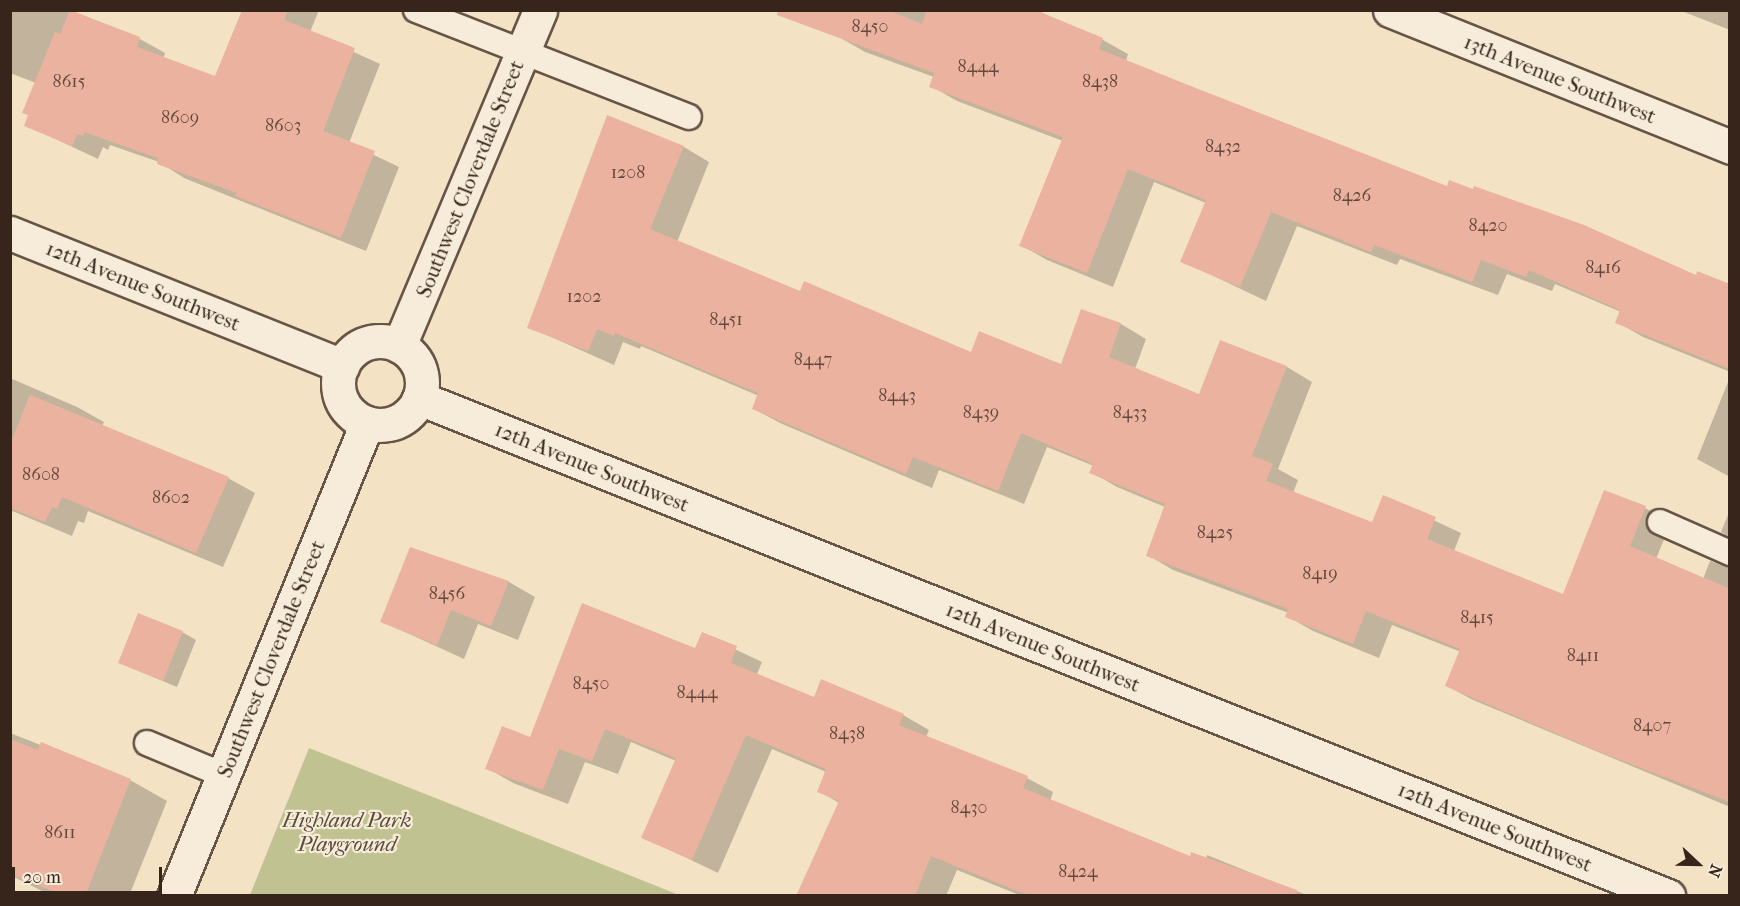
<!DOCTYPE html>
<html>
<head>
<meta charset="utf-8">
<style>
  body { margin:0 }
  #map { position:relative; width:1740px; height:906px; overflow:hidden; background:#f3e2c4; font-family:"IM FELL French Canon",serif }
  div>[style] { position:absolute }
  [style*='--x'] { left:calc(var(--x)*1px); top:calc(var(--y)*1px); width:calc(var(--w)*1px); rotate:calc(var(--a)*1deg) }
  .green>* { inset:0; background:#c0c291 }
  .shadow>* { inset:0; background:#0003 }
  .building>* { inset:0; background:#ebb39f }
  .roads { filter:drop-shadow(2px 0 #665446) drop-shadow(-2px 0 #665446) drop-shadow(0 2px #665446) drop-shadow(0 -2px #665446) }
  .lane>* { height:24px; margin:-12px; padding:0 12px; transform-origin:12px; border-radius:12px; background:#f7ecd9 }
  .street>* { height:33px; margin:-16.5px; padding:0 16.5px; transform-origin:16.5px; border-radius:16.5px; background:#f7ecd9 }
  .street>.ring { margin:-16.5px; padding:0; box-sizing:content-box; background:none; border:33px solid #f7ecd9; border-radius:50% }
  span { translate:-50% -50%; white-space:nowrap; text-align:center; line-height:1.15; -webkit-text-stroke:4.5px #f7ecd9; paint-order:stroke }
  .number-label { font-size:18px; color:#64483d }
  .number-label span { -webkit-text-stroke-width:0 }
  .street-label { font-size:21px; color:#37251c }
  .park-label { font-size:21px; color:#594c39; font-style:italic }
  .frame { position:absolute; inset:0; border:12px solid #37251c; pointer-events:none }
  .north { position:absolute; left:1668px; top:834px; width:60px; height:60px; -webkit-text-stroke:4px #f7ecd9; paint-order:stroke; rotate:112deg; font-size:16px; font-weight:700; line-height:24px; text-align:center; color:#37251c }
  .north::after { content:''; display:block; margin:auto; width:21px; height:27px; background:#37251c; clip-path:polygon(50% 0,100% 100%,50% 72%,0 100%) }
  .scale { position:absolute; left:12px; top:867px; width:150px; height:27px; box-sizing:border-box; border:3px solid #37251c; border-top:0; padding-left:8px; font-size:18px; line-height:21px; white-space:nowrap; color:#37251c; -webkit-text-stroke:4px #f7ecd9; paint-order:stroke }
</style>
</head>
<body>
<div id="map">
  <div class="green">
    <div style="clip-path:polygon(309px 748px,564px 849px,679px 895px,250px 895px)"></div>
  </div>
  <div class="shadow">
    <div style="clip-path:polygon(10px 10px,70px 10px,140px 39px,165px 53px,163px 59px,215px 78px,244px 10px,319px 10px,310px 32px,380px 64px,349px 143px,399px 167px,366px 251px,184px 178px,159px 162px,110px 145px,108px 150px,103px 147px,98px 159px,26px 125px,36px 83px,10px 73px)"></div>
    <div style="clip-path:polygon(845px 10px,1036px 10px,1103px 40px,1128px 54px,1126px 61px,1448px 188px,1697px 277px,1728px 285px,1730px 281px,1730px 372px,1643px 337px,1617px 322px,1621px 312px,1555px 284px,1552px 291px,1507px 274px,1498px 295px,1400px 259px,1397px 265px,1297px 226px,1266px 301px,1182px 261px,1206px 203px,1154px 182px,1113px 287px,1047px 260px,1021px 245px,1063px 141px,957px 101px,931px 86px,934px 77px,865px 52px,839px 37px)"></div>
    <div style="clip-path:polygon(1679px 10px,1730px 10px,1730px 30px)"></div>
    <div style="clip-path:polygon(608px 117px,684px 147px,709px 162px,677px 242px,801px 293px,972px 354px,1062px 366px,1082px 311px,1121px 324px,1146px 339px,1135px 369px,1200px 396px,1287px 367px,1312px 382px,1278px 469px,1298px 480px,1293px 493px,1373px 524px,1384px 497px,1461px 533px,1454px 551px,1563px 596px,1645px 508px,1671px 522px,1656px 559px,1703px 579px,1710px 561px,1730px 568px,1730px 807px,1473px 700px,1447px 686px,1461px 652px,1392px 625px,1379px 658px,1313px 631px,1287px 616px,1289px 613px,1173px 570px,1148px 555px,1165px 507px,1117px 487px,1091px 472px,1094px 466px,1047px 447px,1024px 504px,939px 470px,932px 488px,780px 423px,754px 409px,759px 396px,641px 346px,640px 349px,623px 342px,614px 365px,529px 327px)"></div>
    <div style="clip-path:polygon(1730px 377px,1730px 477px,1697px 459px)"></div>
    <div style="clip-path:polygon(10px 378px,77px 407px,104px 422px,102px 426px,228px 478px,255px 493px,223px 567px,88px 511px,84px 523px,78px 521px,72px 536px,10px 510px)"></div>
    <div style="clip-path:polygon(1730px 510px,1730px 537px,1721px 532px)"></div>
    <div style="clip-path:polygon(411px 549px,509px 582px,535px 597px,518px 640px,478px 624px,464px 659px,381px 621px)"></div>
    <div style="clip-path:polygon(182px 632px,196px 640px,177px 687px,120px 663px)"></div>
    <div style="clip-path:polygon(703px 634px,762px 662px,757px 674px,815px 698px,903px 715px,929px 730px,926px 737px,1027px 778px,1053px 792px,1050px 801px,1191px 858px,1206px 859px,1207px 855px,1309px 896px,1022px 896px,957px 870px,946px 896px,798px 896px,839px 803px,819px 791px,826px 772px,772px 749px,718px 873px,643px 837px,676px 761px,631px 742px,618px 774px,585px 762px,568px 804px,513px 783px,487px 768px,531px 739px,696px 650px)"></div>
    <div style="clip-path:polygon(10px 733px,130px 780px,167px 801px,129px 896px,52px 896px,10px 875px)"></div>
  </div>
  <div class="building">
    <div style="clip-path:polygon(70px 10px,140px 37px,137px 47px,215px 76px,242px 10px,288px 10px,284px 20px,355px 48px,323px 131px,375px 151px,341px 238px,235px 196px,237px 193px,157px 164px,158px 158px,84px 132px,83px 136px,77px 134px,72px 146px,24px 126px,28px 115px,22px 113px,55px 32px,60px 34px)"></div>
    <div style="clip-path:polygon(778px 10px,888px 10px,922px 24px,927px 10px,1035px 10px,1103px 38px,1099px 49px,1188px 85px,1447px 186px,1449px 180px,1473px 189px,1474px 186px,1584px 225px,1696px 275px,1697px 271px,1730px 284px,1730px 369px,1615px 323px,1620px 310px,1529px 270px,1526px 277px,1481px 260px,1472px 282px,1374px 245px,1371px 252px,1271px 212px,1240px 287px,1180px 262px,1206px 200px,1128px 169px,1087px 273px,1019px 246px,1063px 137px,929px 87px,934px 73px,777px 15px)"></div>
    <div style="clip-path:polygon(607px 115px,684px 146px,650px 229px,800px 291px,804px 281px,971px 352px,979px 331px,1061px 364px,1081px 309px,1121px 323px,1109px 357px,1199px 394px,1220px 340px,1287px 366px,1252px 456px,1273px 464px,1266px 481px,1372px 522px,1383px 495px,1436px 517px,1427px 539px,1563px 594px,1604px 490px,1646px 506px,1630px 546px,1730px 589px,1730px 802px,1602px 753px,1445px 686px,1460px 649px,1366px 611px,1353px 644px,1285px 617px,1288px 609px,1146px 556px,1165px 504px,1089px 473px,1093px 464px,1021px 433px,998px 491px,913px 457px,906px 474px,752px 409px,758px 393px,615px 333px,614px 336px,597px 329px,588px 351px,527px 328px)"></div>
    <div style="clip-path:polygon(30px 395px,229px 477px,196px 553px,62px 497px,57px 509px,52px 507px,45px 522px,10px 508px,10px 444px)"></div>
    <div style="clip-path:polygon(410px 547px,509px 581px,491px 626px,451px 610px,437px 645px,380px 622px)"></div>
    <div style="clip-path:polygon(582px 603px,695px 648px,702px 632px,737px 646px,731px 663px,814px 697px,821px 679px,904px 714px,899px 725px,1028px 776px,1023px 788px,1190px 856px,1191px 852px,1297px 890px,1296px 896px,1030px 896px,931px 856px,915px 896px,796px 896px,839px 801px,817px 792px,826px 769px,746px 735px,692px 860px,641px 838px,676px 758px,605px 729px,592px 761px,559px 749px,543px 790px,485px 769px,502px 726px,530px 737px)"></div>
    <div style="clip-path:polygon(138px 613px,183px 631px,163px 681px,118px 663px)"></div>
    <div style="clip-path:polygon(10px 739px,38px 750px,41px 742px,131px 779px,85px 896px,66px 896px,10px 874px)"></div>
  </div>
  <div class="roads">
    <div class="lane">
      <div style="--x:416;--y:10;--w:293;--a:21.4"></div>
      <div style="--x:1660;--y:522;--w:77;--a:23.9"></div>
      <div style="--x:147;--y:743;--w:82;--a:22.8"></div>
    </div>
    <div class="street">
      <div style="--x:1390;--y:10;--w:367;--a:21.9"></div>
      <div style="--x:10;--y:233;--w:358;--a:21.8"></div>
      <div class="ring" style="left:338px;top:341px;width:51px;height:51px"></div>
      <div style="--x:399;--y:346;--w:364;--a:-67.2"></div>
      <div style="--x:419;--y:398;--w:1345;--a:21.74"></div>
      <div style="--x:174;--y:896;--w:511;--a:-67.8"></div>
    </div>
  </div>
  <div class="number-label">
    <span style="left:870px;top:27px">8450</span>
    <span style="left:978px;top:67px">8444</span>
    <span style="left:69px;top:82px">8615</span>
    <span style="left:1100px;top:82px">8438</span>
    <span style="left:180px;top:118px">8609</span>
    <span style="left:283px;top:126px">8603</span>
    <span style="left:1223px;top:147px">8432</span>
    <span style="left:628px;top:173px">1208</span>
    <span style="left:1352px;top:196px">8426</span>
    <span style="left:1488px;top:226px">8420</span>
    <span style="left:1603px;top:268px">8416</span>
    <span style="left:584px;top:297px">1202</span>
    <span style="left:726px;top:320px">8451</span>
    <span style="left:813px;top:360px">8447</span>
    <span style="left:897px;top:396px">8443</span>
    <span style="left:981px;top:413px">8439</span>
    <span style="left:1130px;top:413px">8433</span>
    <span style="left:41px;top:475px">8608</span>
    <span style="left:171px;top:498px">8602</span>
    <span style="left:1215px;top:533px">8425</span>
    <span style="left:1320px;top:574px">8419</span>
    <span style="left:447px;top:594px">8456</span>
    <span style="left:1477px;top:618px">8415</span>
    <span style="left:1583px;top:656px">8411</span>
    <span style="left:591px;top:684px">8450</span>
    <span style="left:697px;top:693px">8444</span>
    <span style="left:1652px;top:726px">8407</span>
    <span style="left:847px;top:734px">8438</span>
    <span style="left:969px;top:808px">8430</span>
    <span style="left:60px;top:833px">8611</span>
    <span style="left:1078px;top:872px">8424</span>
  </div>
  <div class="street-label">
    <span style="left:1560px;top:79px;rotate:22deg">13th Avenue Southwest</span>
    <span style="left:470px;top:179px;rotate:-68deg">Southwest Cloverdale Street</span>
    <span style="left:143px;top:286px;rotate:22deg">12th Avenue Southwest</span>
    <span style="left:592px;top:467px;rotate:22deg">12th Avenue Southwest</span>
    <span style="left:1043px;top:647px;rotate:22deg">12th Avenue Southwest</span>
    <span style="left:271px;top:659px;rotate:-68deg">Southwest Cloverdale Street</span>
    <span style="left:1495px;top:827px;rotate:22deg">12th Avenue Southwest</span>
  </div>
  <div class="park-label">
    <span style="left:347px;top:832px">Highland Park<br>Playground</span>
  </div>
  <div class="frame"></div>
  <div class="north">N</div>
  <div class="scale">20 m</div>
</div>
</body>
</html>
